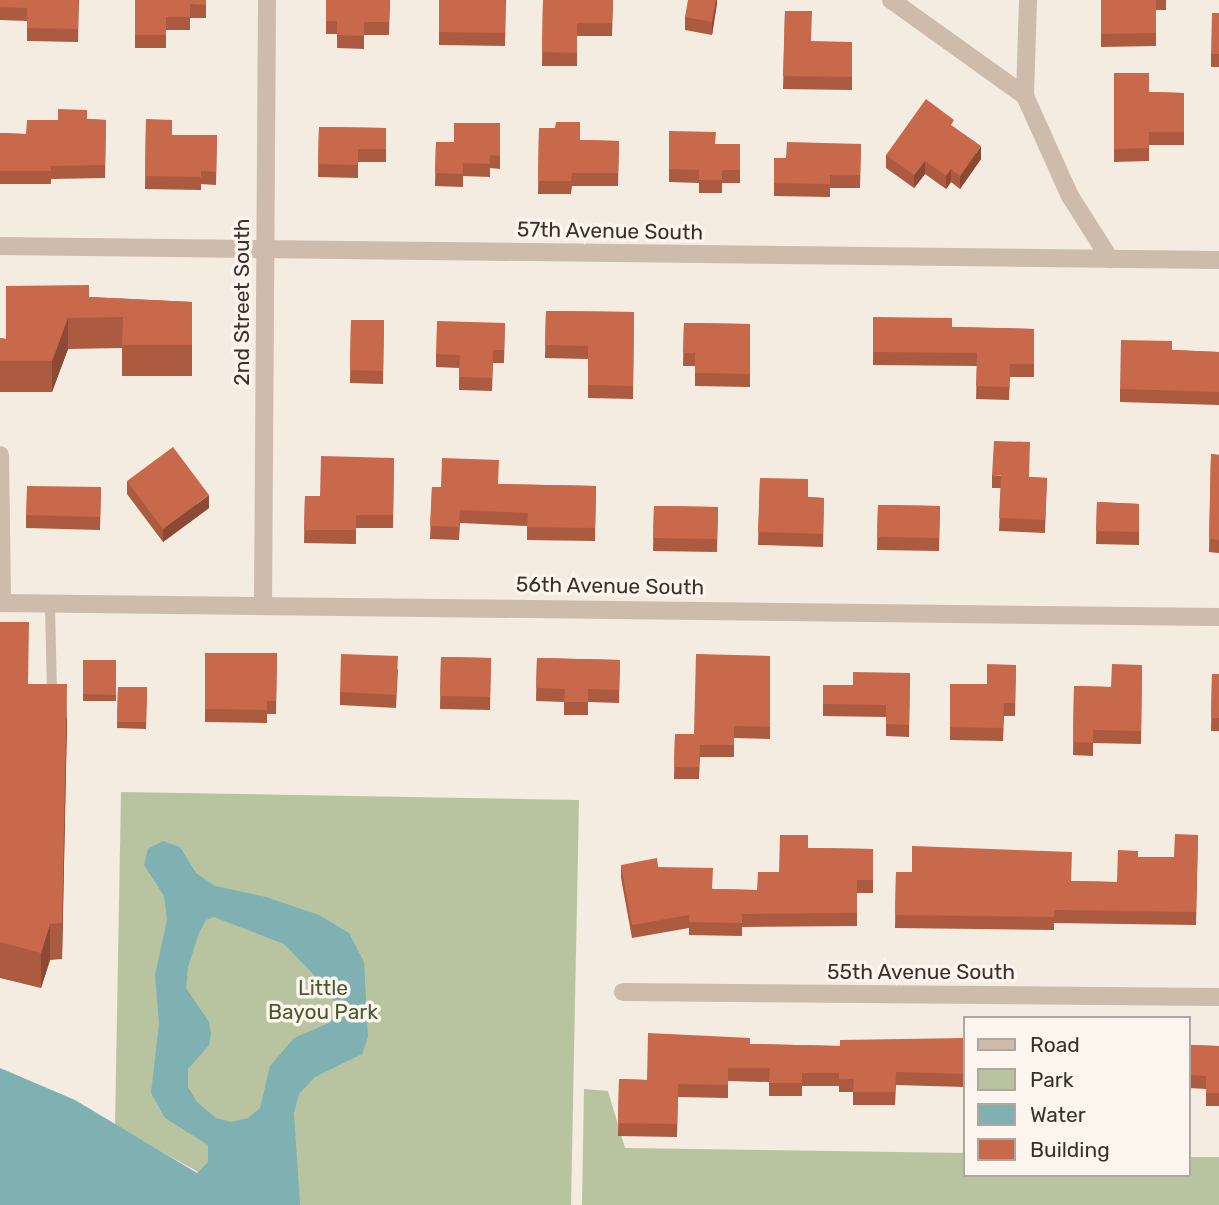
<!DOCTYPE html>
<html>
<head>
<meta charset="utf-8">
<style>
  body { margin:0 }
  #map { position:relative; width:1219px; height:1205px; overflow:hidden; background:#f4ebe1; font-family:Rubik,sans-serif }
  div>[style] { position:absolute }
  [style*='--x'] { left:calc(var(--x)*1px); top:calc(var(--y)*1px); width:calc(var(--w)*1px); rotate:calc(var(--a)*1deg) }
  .green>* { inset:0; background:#b8c4a0 }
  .water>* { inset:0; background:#7fb0b2 }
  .service>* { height:10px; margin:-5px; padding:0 5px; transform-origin:5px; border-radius:5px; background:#cdbbac }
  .minor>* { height:18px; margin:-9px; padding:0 9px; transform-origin:9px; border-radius:9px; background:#cdbbac }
  .wall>* { inset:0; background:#ac5a40 }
  .shaded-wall>* { inset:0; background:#8c4a34 }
  .building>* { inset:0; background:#c8694b }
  span { translate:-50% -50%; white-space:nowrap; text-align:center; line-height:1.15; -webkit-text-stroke:7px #fbf5ee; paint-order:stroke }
  .street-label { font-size:21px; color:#3b302b }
  .park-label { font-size:21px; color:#4a5a2e }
  .legend { position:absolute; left:963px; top:1016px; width:228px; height:161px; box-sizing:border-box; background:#fbf5ee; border:2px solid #aea6a0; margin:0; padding:9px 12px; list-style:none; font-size:21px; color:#3b302b }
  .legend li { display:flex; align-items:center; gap:14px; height:35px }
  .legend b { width:35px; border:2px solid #aea6a0 }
</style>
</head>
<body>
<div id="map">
  <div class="green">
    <div style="clip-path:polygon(121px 792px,579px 800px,571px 1205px,258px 1205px,115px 1126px)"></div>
    <div style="clip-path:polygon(584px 1089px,608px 1091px,625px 1148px,965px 1153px,965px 1175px,1189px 1175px,1189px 1157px,1219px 1157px,1219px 1205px,582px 1205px)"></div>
  </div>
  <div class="water">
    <div style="clip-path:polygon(evenodd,163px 841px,180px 847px,196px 873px,215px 886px,266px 897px,319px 915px,349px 933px,364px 962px,368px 1037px,362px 1054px,315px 1077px,299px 1094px,294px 1113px,300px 1205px,0 1205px,0 1068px,75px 1100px,197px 1173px,208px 1162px,208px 1145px,165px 1118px,151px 1093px,159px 1023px,155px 975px,167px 920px,164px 896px,144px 865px,148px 849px,163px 841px,214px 917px,284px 944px,330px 991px,337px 1010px,331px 1022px,294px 1038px,270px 1066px,260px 1108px,248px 1118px,231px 1122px,216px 1118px,197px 1102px,188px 1087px,188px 1069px,209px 1045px,211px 1034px,209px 1022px,186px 988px,188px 967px,199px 933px,206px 920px,214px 917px)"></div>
  </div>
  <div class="service">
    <div style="--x:50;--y:606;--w:91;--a:88.7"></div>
  </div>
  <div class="minor">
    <div style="--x:891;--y:0;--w:165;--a:35.6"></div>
    <div style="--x:1028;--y:0;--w:96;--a:91.8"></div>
    <div style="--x:1025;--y:96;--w:110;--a:65.8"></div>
    <div style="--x:1070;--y:196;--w:75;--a:57.6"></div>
    <div style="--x:0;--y:246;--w:1219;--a:0.66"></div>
    <div style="--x:0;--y:455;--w:148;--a:89.2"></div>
    <div style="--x:0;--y:603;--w:1219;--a:0.66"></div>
    <div style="--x:263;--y:605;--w:605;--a:-89.62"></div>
    <div style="--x:623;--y:992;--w:596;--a:0.48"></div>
  </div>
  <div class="wall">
    <div style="clip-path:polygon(0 0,79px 0,78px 42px,27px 41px,27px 21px,0 20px)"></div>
    <div style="clip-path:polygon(135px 0,206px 0,206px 18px,190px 18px,190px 30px,166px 30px,166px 48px,135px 48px)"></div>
    <div style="clip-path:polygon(326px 0,390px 0,389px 35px,364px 35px,364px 49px,337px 48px,337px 34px,326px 34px)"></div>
    <div style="clip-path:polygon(439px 0,506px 0,505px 46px,439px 45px)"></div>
    <div style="clip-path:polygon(543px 0,613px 0,612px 36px,577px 36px,577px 66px,542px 66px)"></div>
    <div style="clip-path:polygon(717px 0,712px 35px,685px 30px,685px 17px)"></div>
    <div style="clip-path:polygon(1101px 0,1166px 0,1166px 10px,1156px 10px,1156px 46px,1101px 47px)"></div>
    <div style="clip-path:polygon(785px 11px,811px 42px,852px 42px,852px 90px,783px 89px)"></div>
    <div style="clip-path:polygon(1219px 13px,1219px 67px,1211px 67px,1211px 54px)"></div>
    <div style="clip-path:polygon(1114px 73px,1149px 92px,1184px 93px,1184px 145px,1149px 145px,1149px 161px,1114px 162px)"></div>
    <div style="clip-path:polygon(87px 119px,106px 120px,105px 178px,51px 179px,51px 184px,0 184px,0 133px,26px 134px,58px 120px)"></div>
    <div style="clip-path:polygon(146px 119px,172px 135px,217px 135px,216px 185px,201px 184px,201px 190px,145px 189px)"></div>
    <div style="clip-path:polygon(500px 123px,500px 169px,490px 168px,490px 177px,463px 176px,463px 187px,435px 186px,436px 142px,454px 142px)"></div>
    <div style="clip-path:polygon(319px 127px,386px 128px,386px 162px,358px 162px,358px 178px,318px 177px)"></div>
    <div style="clip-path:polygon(954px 127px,981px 159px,960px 189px,951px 182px,946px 189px,925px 174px,914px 188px,886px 168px,886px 155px)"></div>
    <div style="clip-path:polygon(539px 128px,555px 128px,580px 140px,619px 141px,618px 186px,572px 186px,571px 194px,538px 194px)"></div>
    <div style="clip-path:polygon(669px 131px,715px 144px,740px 144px,740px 183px,722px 183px,722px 193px,699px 193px,699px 183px,669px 182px)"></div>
    <div style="clip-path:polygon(861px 144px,860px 188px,830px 188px,830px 197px,774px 196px,774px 158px,786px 158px)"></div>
    <div style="clip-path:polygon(89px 297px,192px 302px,192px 376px,122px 376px,122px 348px,68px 349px,52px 392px,0 392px,0 338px,6px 339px)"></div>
    <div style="clip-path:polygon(546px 311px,634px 312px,633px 399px,588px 398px,588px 359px,545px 358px)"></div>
    <div style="clip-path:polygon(873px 317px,952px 327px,1034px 329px,1034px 377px,1010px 377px,1009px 400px,976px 399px,977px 366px,873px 365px)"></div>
    <div style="clip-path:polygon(351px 320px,384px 320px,383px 384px,350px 383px)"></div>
    <div style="clip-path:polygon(505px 323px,504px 363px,493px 363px,492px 391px,459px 390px,459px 368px,436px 367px,436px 354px)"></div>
    <div style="clip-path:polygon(684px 323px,750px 324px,750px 387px,695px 386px,695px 366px,683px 366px)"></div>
    <div style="clip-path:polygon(1172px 350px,1219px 352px,1219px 405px,1120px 402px,1120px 389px)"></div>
    <div style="clip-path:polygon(1211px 454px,1219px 455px,1219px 553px,1209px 552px)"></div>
    <div style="clip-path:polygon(394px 458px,393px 528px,356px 528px,356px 544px,304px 543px,305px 496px,320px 496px)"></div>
    <div style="clip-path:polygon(992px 475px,1047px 478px,1045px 533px,999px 531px,1001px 488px,992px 488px)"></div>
    <div style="clip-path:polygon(760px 478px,808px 497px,824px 498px,823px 547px,758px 545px)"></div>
    <div style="clip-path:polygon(127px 481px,209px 508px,163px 542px,127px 494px)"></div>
    <div style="clip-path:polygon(499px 484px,596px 486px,595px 541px,527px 540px,527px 526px,460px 523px,459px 540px,430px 539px,432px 487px,441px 487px)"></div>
    <div style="clip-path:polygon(101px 487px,100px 530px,26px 528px,26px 515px)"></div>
    <div style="clip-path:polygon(1097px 502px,1139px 504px,1139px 545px,1096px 544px)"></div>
    <div style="clip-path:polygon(878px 505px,940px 506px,939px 551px,877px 550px)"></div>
    <div style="clip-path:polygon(654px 506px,718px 507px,717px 552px,653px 551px)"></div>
    <div style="clip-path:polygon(0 622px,28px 684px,67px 719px,62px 959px,50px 960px,41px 988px,0 978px)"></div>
    <div style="clip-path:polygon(205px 653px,277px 653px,276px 714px,267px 714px,267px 723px,205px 722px)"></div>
    <div style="clip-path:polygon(770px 656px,770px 739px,734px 738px,734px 757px,700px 757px,699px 779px,674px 779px,675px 734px,694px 734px)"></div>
    <div style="clip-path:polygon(441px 657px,491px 658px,490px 710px,440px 709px)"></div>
    <div style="clip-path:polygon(537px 658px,620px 660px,619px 703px,588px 702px,588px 715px,564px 715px,564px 702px,536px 701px)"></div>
    <div style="clip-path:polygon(83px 660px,116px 660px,116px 701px,83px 701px)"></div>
    <div style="clip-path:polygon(1016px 665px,1015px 716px,1004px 716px,1003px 741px,950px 740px,950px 684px,987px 684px)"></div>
    <div style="clip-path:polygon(1142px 665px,1141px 744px,1093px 743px,1093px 756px,1073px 755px,1074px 686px,1111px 687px)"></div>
    <div style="clip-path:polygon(398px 669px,396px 708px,340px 705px,340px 692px)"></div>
    <div style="clip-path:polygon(910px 673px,909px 737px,886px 736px,886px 717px,823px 716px,823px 685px,853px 685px)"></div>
    <div style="clip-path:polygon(1212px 674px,1219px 674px,1219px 731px,1211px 731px)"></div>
    <div style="clip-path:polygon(118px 687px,147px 687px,146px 729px,117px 728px)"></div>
    <div style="clip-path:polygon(1198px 835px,1196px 925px,1054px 923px,1054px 930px,895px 928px,896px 872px,1071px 881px,1117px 882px,1138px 857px,1174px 857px)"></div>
    <div style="clip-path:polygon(808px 848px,873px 849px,873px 893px,857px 893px,857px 926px,742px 927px,742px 936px,689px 935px,689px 928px,632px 938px,621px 878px,621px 865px,658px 867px,713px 889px,757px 890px)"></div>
    <div style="clip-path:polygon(965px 1038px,965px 1087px,896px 1085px,895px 1105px,853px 1105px,853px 1092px,839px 1092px,839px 1086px,802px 1086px,802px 1096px,769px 1096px,769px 1082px,728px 1081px,728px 1098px,678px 1097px,677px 1137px,618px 1136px,619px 1079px,647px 1080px,750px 1044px,840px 1046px)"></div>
    <div style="clip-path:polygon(1189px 1045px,1219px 1046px,1219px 1106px,1206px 1106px,1206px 1089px,1189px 1088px)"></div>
  </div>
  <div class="shaded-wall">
    <div style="clip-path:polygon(716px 0,717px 0,717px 4px,712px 35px,712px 22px)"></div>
    <div style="clip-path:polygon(981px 146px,981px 159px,960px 189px,960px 176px)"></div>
    <div style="clip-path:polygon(925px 161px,925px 174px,914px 188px,914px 175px)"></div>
    <div style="clip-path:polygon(951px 169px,951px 182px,946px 189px,946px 176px)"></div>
    <div style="clip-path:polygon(68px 318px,68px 349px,52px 392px,52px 361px)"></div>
    <div style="clip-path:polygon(209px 495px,209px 508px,163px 542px,163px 529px)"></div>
    <div style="clip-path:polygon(67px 684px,67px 719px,62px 959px,62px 923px)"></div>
    <div style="clip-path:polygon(50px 924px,50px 960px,41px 988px,41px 953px)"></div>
  </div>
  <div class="building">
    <div style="clip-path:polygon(0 0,78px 0,78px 29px,27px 28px,27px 8px,0 7px)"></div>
    <div style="clip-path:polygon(135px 0,206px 0,206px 5px,190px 4px,190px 17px,166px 17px,166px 35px,135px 35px)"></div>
    <div style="clip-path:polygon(326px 0,390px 0,389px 22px,364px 22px,364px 36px,337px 35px,337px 21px,326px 21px)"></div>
    <div style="clip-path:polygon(439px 0,505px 0,505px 33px,439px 32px)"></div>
    <div style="clip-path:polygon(543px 0,613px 0,612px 23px,577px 23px,577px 53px,542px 52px)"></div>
    <div style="clip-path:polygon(688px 0,716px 0,712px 22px,685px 17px)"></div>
    <div style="clip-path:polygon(1101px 0,1156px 0,1156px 33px,1101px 34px)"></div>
    <div style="clip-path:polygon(785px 11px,812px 11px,811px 41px,852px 42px,852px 77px,783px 76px)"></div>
    <div style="clip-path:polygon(1212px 13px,1219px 13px,1219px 54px,1211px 54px)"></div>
    <div style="clip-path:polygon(1114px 73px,1149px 73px,1149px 92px,1184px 93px,1184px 132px,1149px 132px,1149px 148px,1114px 149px)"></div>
    <div style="clip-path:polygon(926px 99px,954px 120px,951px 125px,981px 146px,960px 176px,951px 169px,946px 176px,925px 161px,914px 175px,886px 155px)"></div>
    <div style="clip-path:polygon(58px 109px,87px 110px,87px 119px,106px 120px,105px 165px,51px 166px,51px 171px,0 171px,0 133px,26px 134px,27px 120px,58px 120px)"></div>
    <div style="clip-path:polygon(146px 119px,172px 120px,172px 135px,217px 135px,216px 172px,201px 171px,201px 177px,145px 176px)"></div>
    <div style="clip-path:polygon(556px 122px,580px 122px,580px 140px,619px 141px,618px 173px,572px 173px,571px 181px,538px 181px,539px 128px,555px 128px)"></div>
    <div style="clip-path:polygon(454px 123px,500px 123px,500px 156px,490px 155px,490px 164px,463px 163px,463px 174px,435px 173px,436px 142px,454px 142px)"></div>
    <div style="clip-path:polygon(319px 127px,386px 128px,386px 149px,358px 149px,358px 165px,318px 164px)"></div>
    <div style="clip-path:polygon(669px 131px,716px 132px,715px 144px,740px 144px,740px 170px,722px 170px,722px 180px,699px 180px,699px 170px,669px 169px)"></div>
    <div style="clip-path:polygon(787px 142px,861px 144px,860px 175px,830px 175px,830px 184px,774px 183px,774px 158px,786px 158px)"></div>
    <div style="clip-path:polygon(89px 285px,89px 297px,192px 302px,192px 345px,122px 345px,123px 317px,68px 318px,52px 361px,0 361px,0 338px,6px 339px,6px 286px)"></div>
    <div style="clip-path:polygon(546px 311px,634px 312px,633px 386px,588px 385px,588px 346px,545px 345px)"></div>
    <div style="clip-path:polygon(873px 317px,952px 318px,952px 327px,1034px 329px,1034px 364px,1010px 364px,1009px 387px,976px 386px,977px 353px,873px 352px)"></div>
    <div style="clip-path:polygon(351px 320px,384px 320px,383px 371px,350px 370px)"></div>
    <div style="clip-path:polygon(437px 321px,505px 323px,504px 350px,493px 350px,492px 378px,459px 377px,460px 355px,436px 354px)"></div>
    <div style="clip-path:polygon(684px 323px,750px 324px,750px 374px,695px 373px,695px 353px,683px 353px)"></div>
    <div style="clip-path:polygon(1121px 340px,1172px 341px,1172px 350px,1219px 352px,1219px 392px,1120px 389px)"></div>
    <div style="clip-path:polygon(994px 441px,1030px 442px,1029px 477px,1047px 478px,1045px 520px,999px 518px,1001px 475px,992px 475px)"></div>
    <div style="clip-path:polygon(173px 447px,209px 495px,163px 529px,127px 481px)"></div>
    <div style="clip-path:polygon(1211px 454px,1219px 455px,1219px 540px,1209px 539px)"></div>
    <div style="clip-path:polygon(321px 456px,394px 458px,393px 515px,356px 515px,356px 530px,304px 530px,305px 496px,320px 496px)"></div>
    <div style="clip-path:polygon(442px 458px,499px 460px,498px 484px,596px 486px,595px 528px,527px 527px,528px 513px,460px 510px,459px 527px,430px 526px,432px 487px,441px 487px)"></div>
    <div style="clip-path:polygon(760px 478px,808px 479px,808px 497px,824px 498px,823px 534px,758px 532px)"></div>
    <div style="clip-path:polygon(27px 486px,101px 487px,100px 517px,26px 515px)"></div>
    <div style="clip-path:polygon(1097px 502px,1139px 504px,1139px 532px,1096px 531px)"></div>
    <div style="clip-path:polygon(878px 505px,940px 506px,939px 538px,877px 537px)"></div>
    <div style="clip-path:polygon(654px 506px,718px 507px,717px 539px,653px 538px)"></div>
    <div style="clip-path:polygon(0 622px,29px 622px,28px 684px,67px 684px,62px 923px,50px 924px,41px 953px,0 942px)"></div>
    <div style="clip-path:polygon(205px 653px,277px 653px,276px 701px,267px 701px,267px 710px,205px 709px)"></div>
    <div style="clip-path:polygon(341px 654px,398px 656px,396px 695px,340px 692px)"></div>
    <div style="clip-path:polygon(696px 654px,770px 656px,770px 727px,734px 726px,734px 745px,700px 745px,699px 767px,674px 767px,675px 734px,694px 734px)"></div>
    <div style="clip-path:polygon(441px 657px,491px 658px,490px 697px,440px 696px)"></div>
    <div style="clip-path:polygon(537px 658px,620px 660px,619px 690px,588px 689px,588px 702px,564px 702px,565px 689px,536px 688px)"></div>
    <div style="clip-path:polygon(83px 660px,116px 660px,116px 695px,83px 694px)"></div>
    <div style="clip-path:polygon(987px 664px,1016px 665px,1015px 703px,1004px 703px,1003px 728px,950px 727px,950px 684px,987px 684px)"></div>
    <div style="clip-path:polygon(1112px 664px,1142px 665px,1141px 731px,1093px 730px,1093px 743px,1073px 742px,1074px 686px,1111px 687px)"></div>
    <div style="clip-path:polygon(853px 672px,910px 673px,909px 725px,886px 724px,886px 705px,823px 704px,823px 685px,853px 685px)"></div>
    <div style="clip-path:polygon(1212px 674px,1219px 674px,1219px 718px,1211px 718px)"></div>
    <div style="clip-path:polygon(118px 687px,147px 687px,146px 722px,117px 722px)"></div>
    <div style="clip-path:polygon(1175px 834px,1198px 835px,1196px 912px,1054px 910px,1054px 917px,895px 915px,896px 872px,912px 872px,912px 846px,1072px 852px,1071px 881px,1117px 882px,1118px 850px,1138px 851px,1138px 857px,1174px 857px)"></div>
    <div style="clip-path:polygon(780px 835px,808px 835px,808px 848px,873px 849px,873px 880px,857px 880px,857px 913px,742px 914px,742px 923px,689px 922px,689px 915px,632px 925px,621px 865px,657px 858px,658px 867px,713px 868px,712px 889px,757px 890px,758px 872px,779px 872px)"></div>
    <div style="clip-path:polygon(648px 1033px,750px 1038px,750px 1044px,840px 1046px,840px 1040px,965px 1038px,965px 1074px,896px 1072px,895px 1092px,853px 1092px,854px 1079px,839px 1079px,839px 1073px,802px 1073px,802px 1083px,769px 1083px,770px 1068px,728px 1068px,728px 1085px,678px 1084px,677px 1124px,618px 1123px,619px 1079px,647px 1080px)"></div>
    <div style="clip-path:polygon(1189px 1045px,1219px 1046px,1219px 1093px,1206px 1093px,1206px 1076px,1189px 1075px)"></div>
  </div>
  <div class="street-label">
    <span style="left:610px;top:231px;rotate:1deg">57th Avenue South</span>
    <span style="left:242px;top:302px;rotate:-90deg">2nd Street South</span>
    <span style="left:610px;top:586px;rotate:1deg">56th Avenue South</span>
    <span style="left:921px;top:972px">55th Avenue South</span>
  </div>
  <div class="park-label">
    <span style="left:323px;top:1000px">Little<br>Bayou Park</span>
  </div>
  <ul class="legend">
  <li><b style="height:9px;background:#cdbbac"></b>Road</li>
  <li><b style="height:19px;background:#b8c4a0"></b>Park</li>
  <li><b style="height:19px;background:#7fb0b2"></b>Water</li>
  <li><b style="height:19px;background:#c8694b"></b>Building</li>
  </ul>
</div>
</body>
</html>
